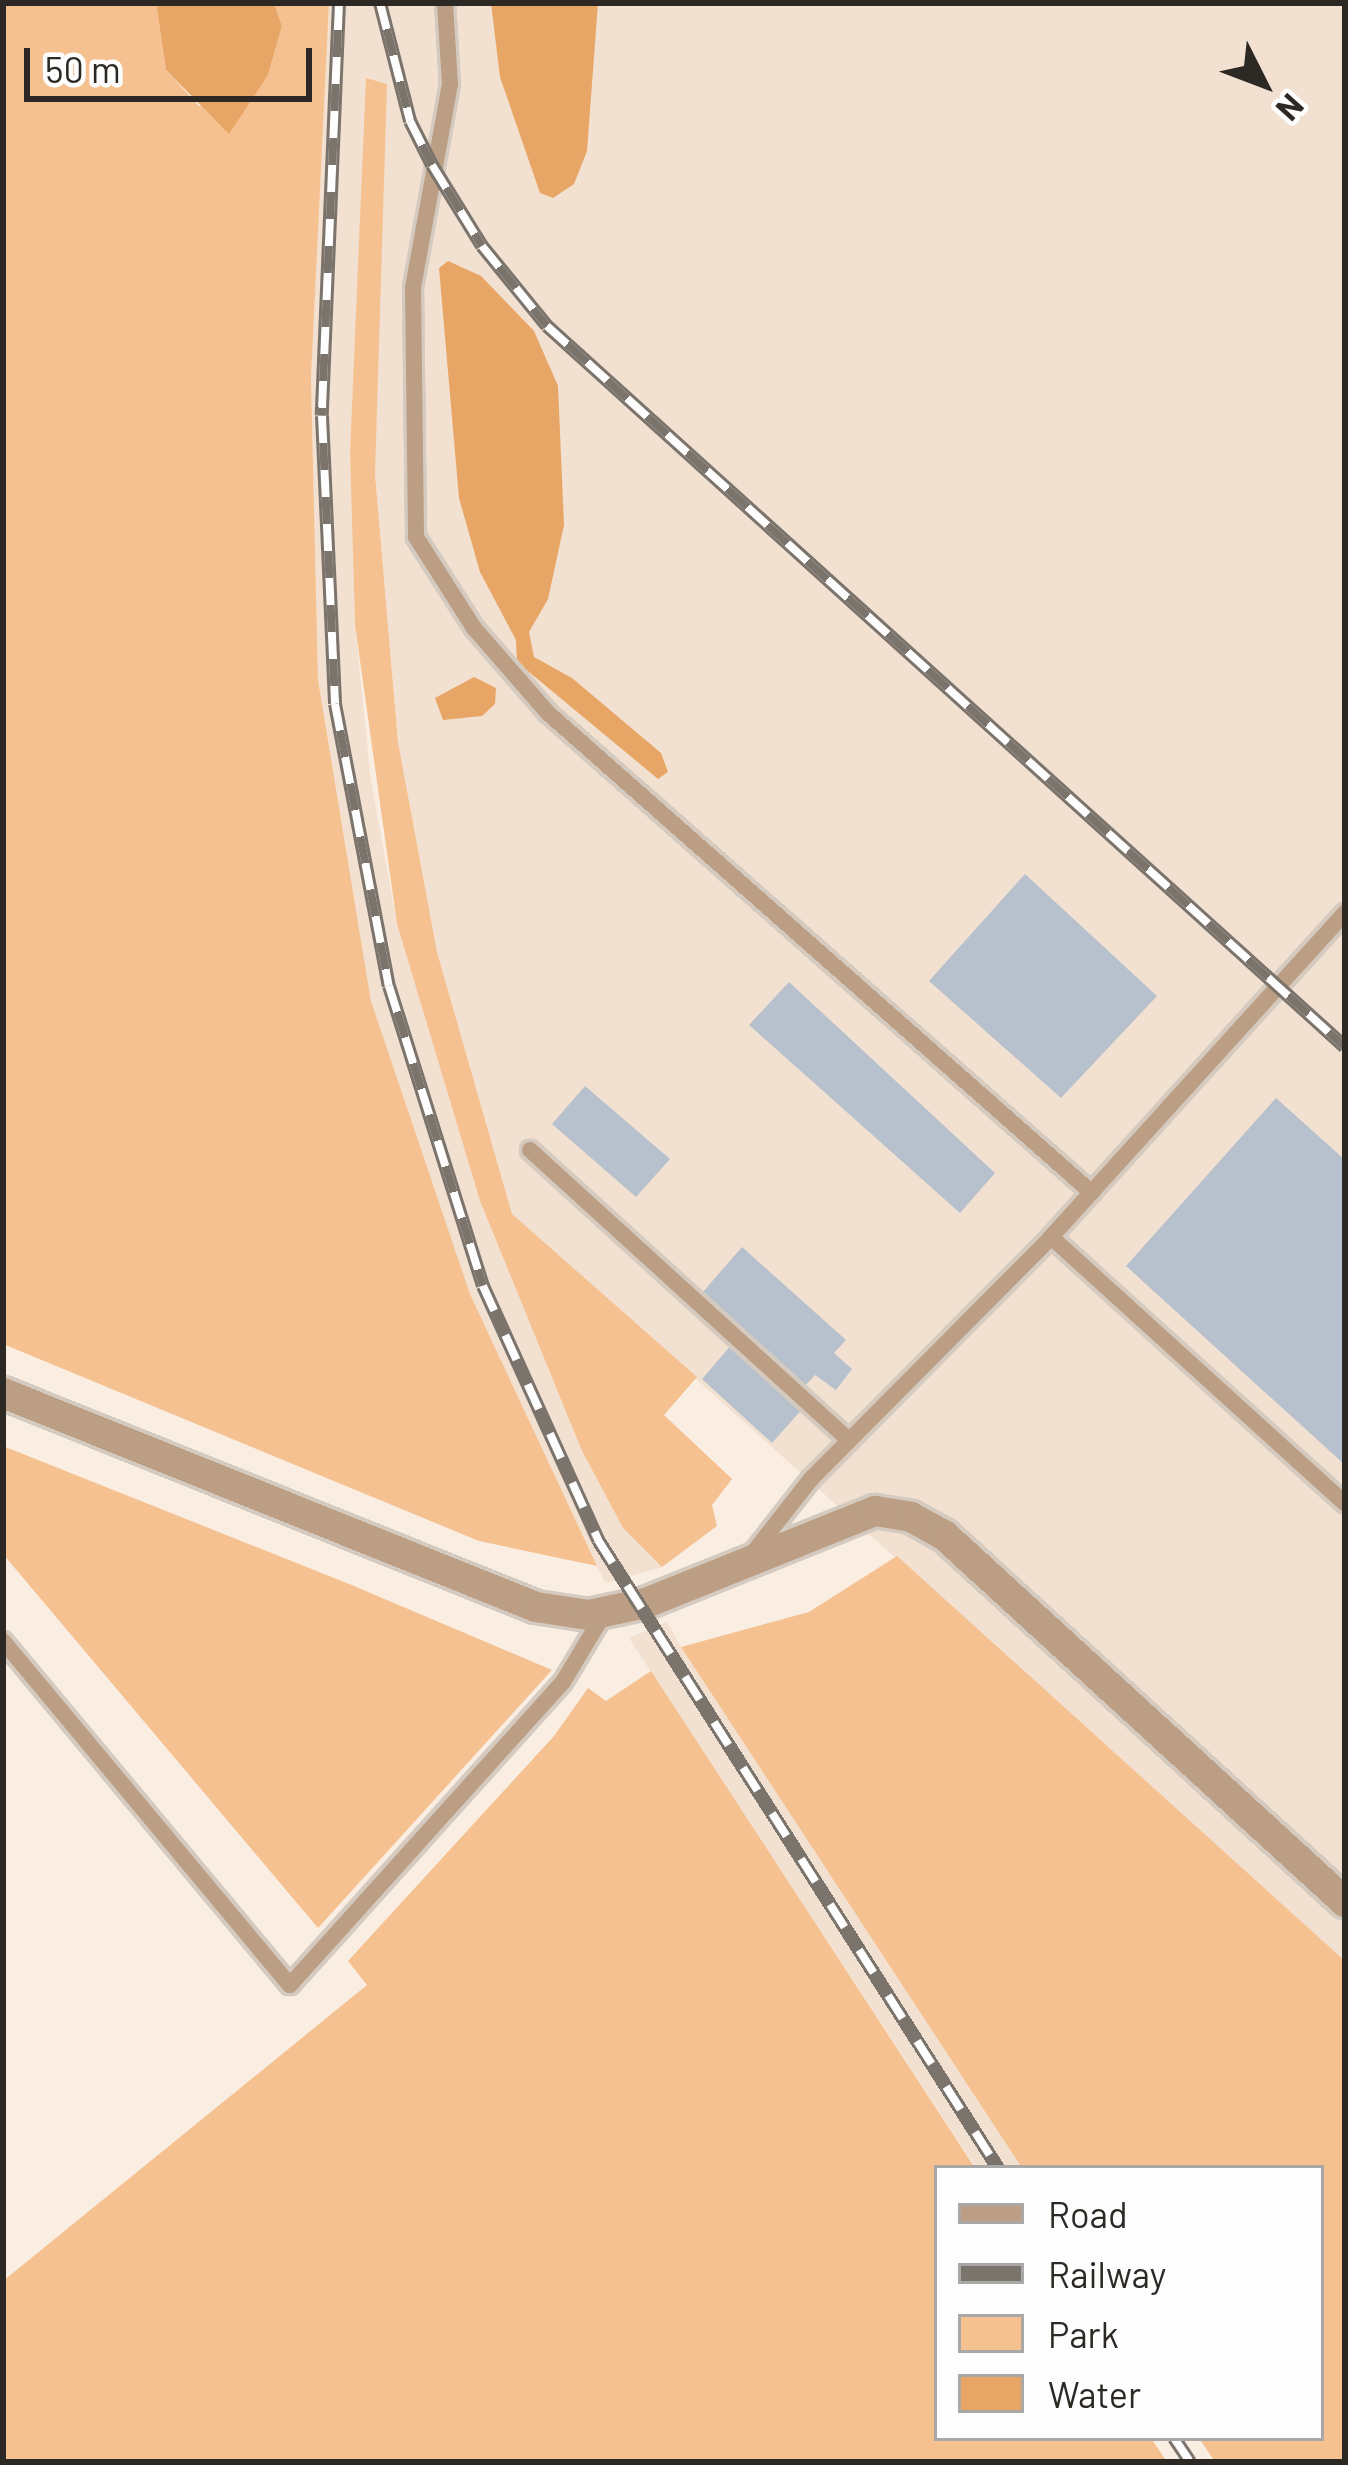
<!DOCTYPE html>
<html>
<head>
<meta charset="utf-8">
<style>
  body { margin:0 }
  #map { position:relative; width:1348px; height:2465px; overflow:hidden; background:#faeee2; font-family:Barlow,sans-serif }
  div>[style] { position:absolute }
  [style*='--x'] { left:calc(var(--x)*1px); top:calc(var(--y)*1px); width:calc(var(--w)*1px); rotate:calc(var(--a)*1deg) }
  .built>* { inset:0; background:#f2e0d0 }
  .green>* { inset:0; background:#f5c191 }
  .water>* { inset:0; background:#e8a666 }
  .building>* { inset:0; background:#b7c1cd }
  .roads { filter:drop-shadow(3px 0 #d5cac0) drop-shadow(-3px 0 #d5cac0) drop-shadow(0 3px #d5cac0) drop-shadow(0 -3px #d5cac0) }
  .service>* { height:16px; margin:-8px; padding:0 8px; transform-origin:8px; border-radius:8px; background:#bb9e83 }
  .minor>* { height:30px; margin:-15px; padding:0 15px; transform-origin:15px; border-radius:15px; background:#bb9e83 }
  .rail>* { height:14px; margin-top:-7px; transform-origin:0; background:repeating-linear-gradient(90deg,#fdfdfd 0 27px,#7b746d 0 54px); box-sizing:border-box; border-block:3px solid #7b746d }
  span { translate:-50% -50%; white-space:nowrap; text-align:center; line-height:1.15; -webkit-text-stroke:10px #fdfdfd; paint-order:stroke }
  .frame { position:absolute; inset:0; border:6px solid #2c2824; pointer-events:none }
  .legend { position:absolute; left:934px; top:2165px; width:390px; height:276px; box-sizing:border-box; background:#fdfdfd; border:3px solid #a9a8a6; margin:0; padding:15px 21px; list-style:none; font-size:36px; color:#2c2824 }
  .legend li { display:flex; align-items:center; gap:24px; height:60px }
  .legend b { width:60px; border:3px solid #a9a8a6 }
  .north { position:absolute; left:1204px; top:24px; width:120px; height:120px; -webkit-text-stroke:9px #fdfdfd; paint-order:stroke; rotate:132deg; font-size:33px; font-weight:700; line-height:48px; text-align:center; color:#2c2824 }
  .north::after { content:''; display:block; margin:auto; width:42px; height:54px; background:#2c2824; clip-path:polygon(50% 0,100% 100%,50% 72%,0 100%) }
  .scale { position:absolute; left:24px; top:48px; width:288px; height:54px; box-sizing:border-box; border:6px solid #2c2824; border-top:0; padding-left:15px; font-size:36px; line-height:42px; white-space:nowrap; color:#2c2824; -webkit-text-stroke:9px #fdfdfd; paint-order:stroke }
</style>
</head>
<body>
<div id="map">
  <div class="built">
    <div style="clip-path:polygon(329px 3px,1345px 3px,1345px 1961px,512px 1214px,437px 952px,398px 742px,375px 473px,367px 79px,350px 452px,355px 625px,371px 781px,397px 924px,480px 1201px,582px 1451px,623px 1528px,662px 1567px,605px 1583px,470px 1294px,371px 1001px,318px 681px,311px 378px)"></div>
    <div style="clip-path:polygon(667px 1622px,681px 1647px,1022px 2168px,976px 2168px,629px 1638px)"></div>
  </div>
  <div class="green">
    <div style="clip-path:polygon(3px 3px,156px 3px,166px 70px,199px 106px,244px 106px,268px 75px,282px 26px,274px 3px,329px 3px,311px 378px,318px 680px,371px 1001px,470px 1294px,597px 1566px,479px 1541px,3px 1344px)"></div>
    <div style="clip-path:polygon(366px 78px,387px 84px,375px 474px,398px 742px,437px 952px,512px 1214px,697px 1377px,664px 1415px,732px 1479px,712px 1505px,717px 1526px,662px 1567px,623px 1528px,582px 1451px,480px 1201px,397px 924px,355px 625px,350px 452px)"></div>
    <div style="clip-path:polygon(3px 1446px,354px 1586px,552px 1670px,318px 1928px,3px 1554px)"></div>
    <div style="clip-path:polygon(897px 1556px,1345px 1961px,1345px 2462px,1215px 2462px,1199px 2438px,1321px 2438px,1321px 2168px,1022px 2168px,681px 1647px,809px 1612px)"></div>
    <div style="clip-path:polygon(651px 1671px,975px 2168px,937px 2168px,937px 2438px,1151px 2438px,1167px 2462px,6px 2462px,3px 2281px,367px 1985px,348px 1961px,554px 1736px,588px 1688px,606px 1701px)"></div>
  </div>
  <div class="water">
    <div style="clip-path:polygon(156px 3px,274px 3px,282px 26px,268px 75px,229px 134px,166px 70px)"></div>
    <div style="clip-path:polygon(491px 3px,598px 3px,587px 151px,574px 184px,553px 198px,540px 193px,500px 77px)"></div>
    <div style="clip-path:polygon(448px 261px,481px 276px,534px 331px,558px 386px,564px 525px,548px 599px,529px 632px,534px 657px,572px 678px,661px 753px,668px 772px,658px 779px,517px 662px,516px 640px,480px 572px,459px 498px,439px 268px)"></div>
    <div style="clip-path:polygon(474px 677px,496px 688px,495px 704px,482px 716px,443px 720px,435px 698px)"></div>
  </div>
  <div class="building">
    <div style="clip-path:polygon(1025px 874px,1157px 996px,1061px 1098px,929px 981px)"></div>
    <div style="clip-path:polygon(789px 982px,995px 1173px,960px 1213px,749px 1025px)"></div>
    <div style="clip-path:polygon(585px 1086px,670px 1159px,636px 1197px,552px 1124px)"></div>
    <div style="clip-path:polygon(1276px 1098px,1345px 1160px,1345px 1465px,1126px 1266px)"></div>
    <div style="clip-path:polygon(742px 1247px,846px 1340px,834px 1353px,852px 1369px,836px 1390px,815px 1375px,803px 1388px,702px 1293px)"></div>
    <div style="clip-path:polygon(733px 1343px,804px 1407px,772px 1443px,702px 1379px)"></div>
  </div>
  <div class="roads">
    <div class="service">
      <div style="--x:445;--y:3;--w:81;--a:86.5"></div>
      <div style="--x:450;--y:84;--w:207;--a:100.3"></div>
      <div style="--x:413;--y:288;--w:249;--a:89.3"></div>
      <div style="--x:416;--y:537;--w:108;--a:57.5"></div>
      <div style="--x:474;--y:628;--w:113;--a:49"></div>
      <div style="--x:548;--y:713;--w:725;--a:41.42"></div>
      <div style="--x:530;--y:1150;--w:431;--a:42.3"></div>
      <div style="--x:1051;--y:1237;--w:438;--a:-47.8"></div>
      <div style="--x:749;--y:1558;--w:100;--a:-51.9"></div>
      <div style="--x:811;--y:1479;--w:341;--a:-45.2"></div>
      <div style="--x:1051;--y:1237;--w:397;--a:42.2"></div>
      <div style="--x:3;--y:1641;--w:448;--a:50.2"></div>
      <div style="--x:290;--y:1985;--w:408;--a:-48"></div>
      <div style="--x:563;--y:1682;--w:82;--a:-59"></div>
    </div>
    <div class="minor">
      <div style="--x:3;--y:1393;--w:574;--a:21.88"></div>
      <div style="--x:536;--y:1607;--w:54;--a:8.6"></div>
      <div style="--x:589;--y:1615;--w:58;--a:-11.9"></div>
      <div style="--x:646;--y:1603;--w:247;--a:-21.9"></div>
      <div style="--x:875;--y:1511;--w:36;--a:9"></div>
      <div style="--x:911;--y:1517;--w:38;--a:29"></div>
      <div style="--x:944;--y:1535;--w:544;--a:42.47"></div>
    </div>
  </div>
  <div class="rail">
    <div style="--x:339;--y:3;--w:413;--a:92.4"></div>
    <div style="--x:322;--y:416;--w:288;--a:87.4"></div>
    <div style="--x:335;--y:704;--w:287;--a:79.2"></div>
    <div style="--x:389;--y:986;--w:314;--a:72.6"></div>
    <div style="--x:483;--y:1286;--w:279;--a:65.6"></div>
    <div style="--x:598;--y:1540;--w:745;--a:57.51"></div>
    <div style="--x:380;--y:3;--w:122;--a:75.7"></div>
    <div style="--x:410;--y:121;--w:49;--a:63.4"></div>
    <div style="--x:432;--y:165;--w:95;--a:58.3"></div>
    <div style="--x:482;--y:246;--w:103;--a:50.9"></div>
    <div style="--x:547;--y:326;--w:1075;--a:42.1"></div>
    <div style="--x:1174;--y:2438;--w:29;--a:56"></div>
  </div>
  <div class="frame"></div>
  <ul class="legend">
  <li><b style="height:15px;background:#bb9e83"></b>Road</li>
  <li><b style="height:15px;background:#7b746d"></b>Railway</li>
  <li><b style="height:33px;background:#f5c191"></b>Park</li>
  <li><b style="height:33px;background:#e8a666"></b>Water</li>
  </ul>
  <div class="north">N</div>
  <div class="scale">50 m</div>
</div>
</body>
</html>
